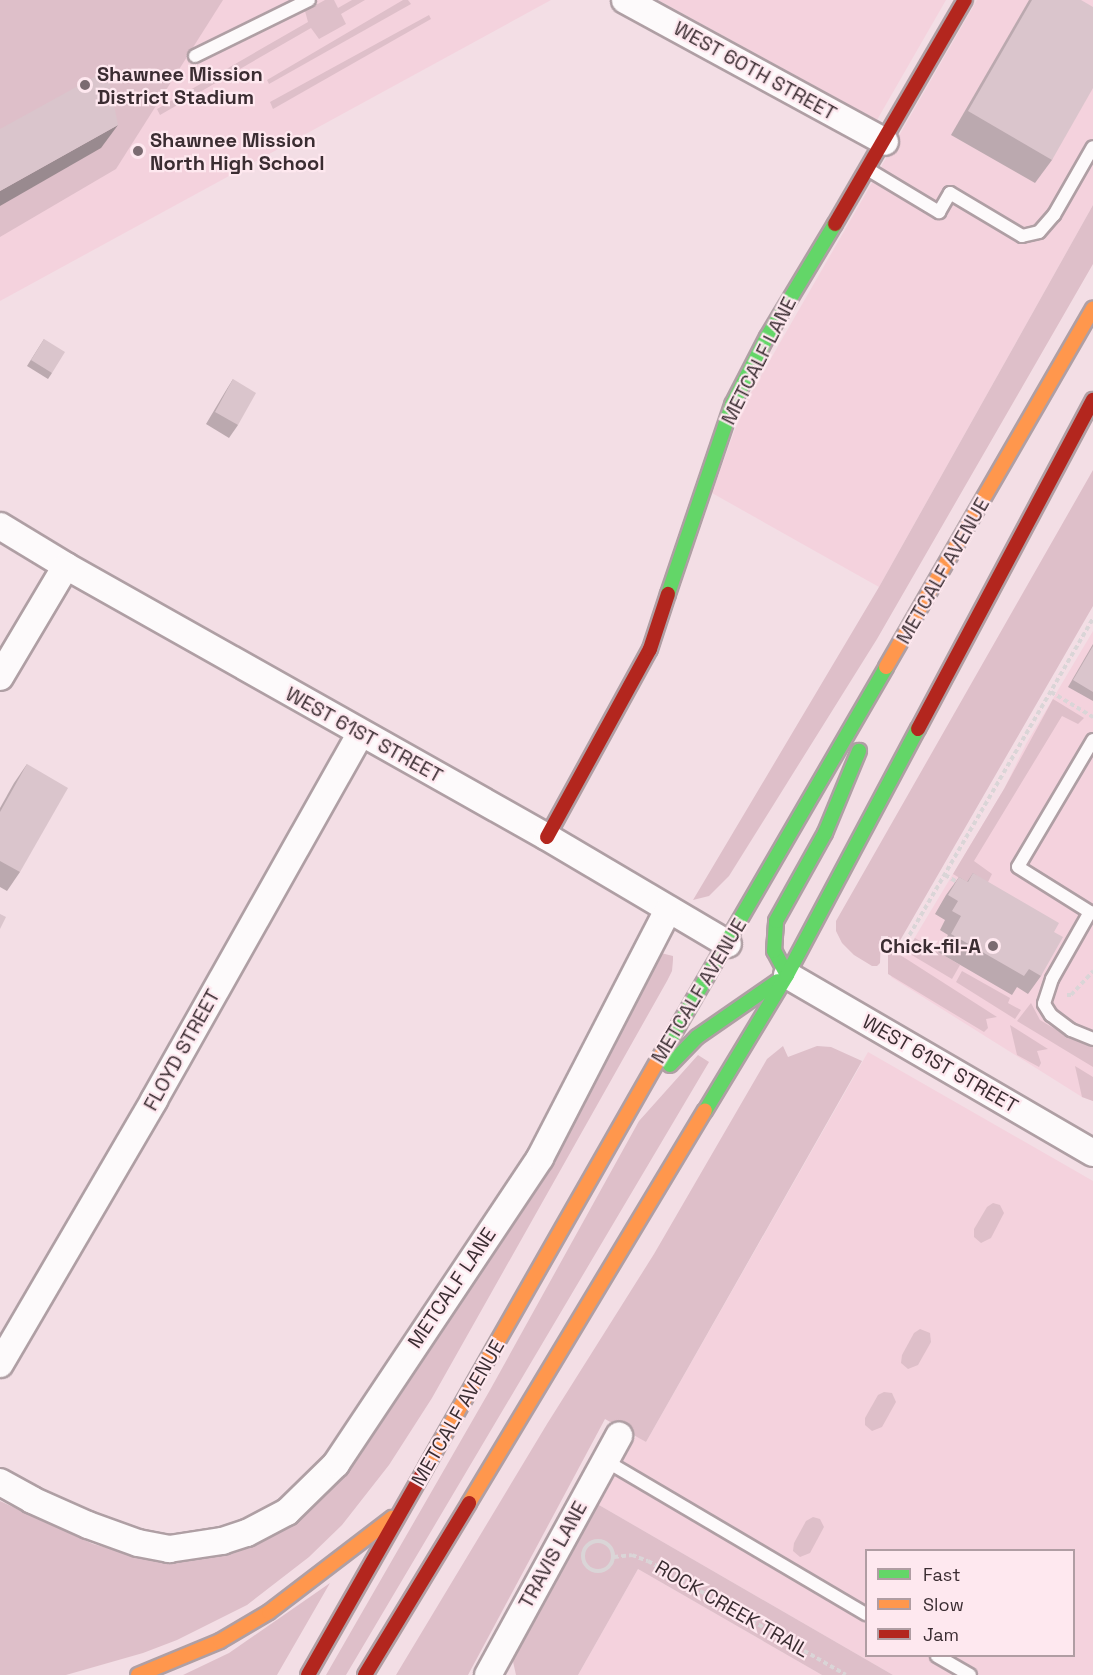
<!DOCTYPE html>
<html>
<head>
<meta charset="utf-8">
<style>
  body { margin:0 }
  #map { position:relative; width:1093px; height:1675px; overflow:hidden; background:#f3dee5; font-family:"Space Grotesk",sans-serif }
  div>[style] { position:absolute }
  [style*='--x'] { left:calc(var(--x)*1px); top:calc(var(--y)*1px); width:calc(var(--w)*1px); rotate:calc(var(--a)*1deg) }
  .built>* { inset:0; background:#f4d2dd }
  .green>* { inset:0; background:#debfc9 }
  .path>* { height:4px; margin-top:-2px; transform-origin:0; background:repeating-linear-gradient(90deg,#dad5d7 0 4.5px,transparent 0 7.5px) }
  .path>.ring { margin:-2px; padding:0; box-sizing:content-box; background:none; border:4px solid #dad5d7; border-radius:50% }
  .roads { filter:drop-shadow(2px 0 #af9fa4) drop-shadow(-2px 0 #af9fa4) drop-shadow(0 2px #af9fa4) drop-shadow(0 -2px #af9fa4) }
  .lane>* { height:12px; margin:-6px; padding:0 6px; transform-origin:6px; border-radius:6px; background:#fdfafb }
  .street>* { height:26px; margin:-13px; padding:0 13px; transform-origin:13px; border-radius:13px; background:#fdfafb }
  .fast>* { height:14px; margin:-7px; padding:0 7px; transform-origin:7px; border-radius:7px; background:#63d668 }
  .slow>* { height:14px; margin:-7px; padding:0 7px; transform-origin:7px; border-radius:7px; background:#ff974d }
  .jam>* { height:14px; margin:-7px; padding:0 7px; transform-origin:7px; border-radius:7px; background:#b3261e }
  .wall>* { inset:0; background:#bba9af }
  .shaded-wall>* { inset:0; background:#998a8f }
  .building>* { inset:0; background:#dac5cc }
  .dots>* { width:16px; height:16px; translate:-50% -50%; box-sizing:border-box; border:3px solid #fee8ef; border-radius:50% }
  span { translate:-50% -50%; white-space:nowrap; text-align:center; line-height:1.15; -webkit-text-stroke:4.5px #fee8ef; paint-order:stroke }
  .street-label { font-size:20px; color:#3b2d32 }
  .poi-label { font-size:20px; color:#3b2d32; font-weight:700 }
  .left { translate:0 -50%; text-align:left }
  .right { translate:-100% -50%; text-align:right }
  .legend { position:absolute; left:865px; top:1549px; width:210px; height:108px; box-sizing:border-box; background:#fee8ef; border:2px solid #b09da3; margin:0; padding:8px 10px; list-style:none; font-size:18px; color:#3b2d32 }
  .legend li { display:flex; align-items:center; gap:12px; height:30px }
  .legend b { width:30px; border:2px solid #b09da3 }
</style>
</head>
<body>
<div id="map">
  <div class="built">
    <div style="clip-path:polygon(0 0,551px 0,0 301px)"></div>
    <div style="clip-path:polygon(658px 0,946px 0,877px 120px)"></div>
    <div style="clip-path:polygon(977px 0,1093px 0,1093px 205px,879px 587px,712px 493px,743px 407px)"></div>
    <div style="clip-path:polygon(1093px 631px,1093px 1101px,1082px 1097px,891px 977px,1004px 789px,1026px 744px)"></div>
    <div style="clip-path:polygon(evenodd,868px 1052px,1093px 1181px,1093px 1675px,893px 1675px,599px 1505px,636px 1436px,646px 1442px,868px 1052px,866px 1550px,1074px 1550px,1074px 1656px,866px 1656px,866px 1550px)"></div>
    <div style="clip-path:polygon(638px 1569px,822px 1675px,578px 1675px)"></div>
  </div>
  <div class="green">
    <div style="clip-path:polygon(0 0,223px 0,116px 169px,0 237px)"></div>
    <div style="clip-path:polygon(325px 0,334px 0,338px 8px,352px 0,365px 0,341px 14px,346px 24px,319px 39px,311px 28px,160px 115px,157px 109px,308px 22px,305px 11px)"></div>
    <div style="clip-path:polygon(403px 0,408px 0,411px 4px,269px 84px,267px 80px)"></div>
    <div style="clip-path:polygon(429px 15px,431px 19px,273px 109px,270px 102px)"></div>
    <div style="clip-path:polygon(1093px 205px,1093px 264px,877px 639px,729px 876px,709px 896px,693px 900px,879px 587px)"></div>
    <div style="clip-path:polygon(1093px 470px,1093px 606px,894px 951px,997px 1017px,986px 1019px,988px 1028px,984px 1032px,888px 974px,888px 936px,881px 936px,880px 963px,877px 966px,872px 966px,854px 955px,842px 943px,836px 931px,836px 921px)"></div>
    <div style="clip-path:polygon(1053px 699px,1084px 718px,1078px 724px,1062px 716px,974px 861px,992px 874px,983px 892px,953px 874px,1004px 789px)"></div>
    <div style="clip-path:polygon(915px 938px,960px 965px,952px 979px,910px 954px,909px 947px)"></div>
    <div style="clip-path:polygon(661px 953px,673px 956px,673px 960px,672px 971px,667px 981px,432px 1398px,389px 1465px,342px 1525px,309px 1557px,247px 1605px,177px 1640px,143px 1653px,66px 1675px,0 1675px,0 1501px,93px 1544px,140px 1557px,173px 1559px,292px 1518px,322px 1497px,358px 1454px,558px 1152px,655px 958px)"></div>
    <div style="clip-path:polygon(962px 971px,1010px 998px,1008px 1003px,1021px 1010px,1015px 1019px,956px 982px)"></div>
    <div style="clip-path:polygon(1031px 1003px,1040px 1020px,1070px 1038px,1093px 1047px,1093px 1067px,1017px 1021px)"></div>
    <div style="clip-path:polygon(1010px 1025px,1048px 1049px,1037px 1051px,1041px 1063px,1039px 1067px,1017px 1055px)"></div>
    <div style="clip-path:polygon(783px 1046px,788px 1057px,817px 1046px,831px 1047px,862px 1061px,646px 1442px,605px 1419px,468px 1675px,396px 1675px,547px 1424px,654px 1254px,767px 1059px)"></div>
    <div style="clip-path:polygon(698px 1055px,709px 1062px,346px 1675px,326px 1675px,490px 1390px,639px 1121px)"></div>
    <div style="clip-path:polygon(1075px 1066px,1093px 1077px,1093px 1101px,1082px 1097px)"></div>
    <div style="clip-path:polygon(993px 1203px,1000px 1205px,1004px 1213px,991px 1238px,981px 1243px,974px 1237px,974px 1229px,987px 1207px)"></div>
    <div style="clip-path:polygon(920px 1329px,930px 1333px,931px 1342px,918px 1365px,908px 1369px,901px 1363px,902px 1355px,914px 1333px)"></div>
    <div style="clip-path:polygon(884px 1392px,892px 1393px,896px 1402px,882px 1427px,872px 1431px,865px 1425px,865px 1418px,878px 1395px)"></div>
    <div style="clip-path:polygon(599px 1504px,599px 1505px,893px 1675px,822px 1675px,638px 1569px,578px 1675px,516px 1675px,512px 1657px)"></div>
    <div style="clip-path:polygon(813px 1517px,820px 1519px,824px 1527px,810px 1553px,800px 1557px,793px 1551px,794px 1543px,806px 1521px)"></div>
    <div style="clip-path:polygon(330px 1583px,277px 1675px,183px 1675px,229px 1653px)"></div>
  </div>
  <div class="path">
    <div style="--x:1051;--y:692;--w:49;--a:30.8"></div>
    <div style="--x:945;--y:875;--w:16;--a:30"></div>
    <div style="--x:903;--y:953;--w:5;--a:-101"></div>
    <div style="--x:902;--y:948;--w:380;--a:-59.9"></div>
    <div style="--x:1067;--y:995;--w:4;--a:0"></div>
    <div style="--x:1071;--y:995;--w:33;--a:-47"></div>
    <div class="ring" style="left:583px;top:1541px;width:26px;height:26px"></div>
    <div style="--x:614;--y:1557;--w:18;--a:-6"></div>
    <div style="--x:632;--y:1555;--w:17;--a:21"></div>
    <div style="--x:648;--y:1561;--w:228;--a:29.9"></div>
  </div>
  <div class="roads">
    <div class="lane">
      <div style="--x:195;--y:56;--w:127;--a:-26.2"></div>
      <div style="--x:869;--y:170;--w:82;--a:31"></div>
      <div style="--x:939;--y:212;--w:22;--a:-60"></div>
      <div style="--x:950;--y:193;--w:84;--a:30.8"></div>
      <div style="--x:1022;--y:236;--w:17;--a:-13"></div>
      <div style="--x:1039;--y:232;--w:23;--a:-49"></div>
      <div style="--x:1054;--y:215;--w:78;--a:-60.2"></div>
      <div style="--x:1093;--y:740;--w:147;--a:120.6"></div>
      <div style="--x:1018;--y:867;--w:85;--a:32"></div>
      <div style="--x:1090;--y:912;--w:77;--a:119.6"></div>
      <div style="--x:1052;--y:979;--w:26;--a:108"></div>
      <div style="--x:1044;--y:1004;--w:13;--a:58"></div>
      <div style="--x:1051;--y:1015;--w:25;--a:37"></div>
      <div style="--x:1071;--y:1030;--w:24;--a:22"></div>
      <div style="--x:606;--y:1461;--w:302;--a:30.5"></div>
      <div style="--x:937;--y:1656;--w:38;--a:30"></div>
    </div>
    <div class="street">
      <div style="--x:625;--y:0;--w:296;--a:28.6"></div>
      <div style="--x:0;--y:526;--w:77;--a:31.2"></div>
      <div style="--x:66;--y:566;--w:552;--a:29.4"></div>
      <div style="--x:547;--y:837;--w:210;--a:30.6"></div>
      <div style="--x:0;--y:677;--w:129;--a:-59.3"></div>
      <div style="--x:787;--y:975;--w:354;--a:30.2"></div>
      <div style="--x:0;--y:1364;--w:306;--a:-59.7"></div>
      <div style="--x:154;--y:1100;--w:421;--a:-60.6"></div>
      <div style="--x:0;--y:1482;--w:37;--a:29"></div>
      <div style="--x:32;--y:1500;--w:61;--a:24.1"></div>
      <div style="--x:88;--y:1525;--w:53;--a:19.8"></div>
      <div style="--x:138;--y:1543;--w:32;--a:11"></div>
      <div style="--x:169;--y:1549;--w:54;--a:-8.6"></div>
      <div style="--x:222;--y:1541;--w:26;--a:-18"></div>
      <div style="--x:247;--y:1533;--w:45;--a:-27.7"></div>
      <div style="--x:287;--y:1512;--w:69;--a:-44.4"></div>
      <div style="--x:336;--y:1464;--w:368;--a:-56.3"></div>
      <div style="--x:540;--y:1158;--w:279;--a:-62.7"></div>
      <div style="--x:488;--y:1675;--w:273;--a:-61.3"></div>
    </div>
    <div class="fast">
      <div style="--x:668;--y:594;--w:200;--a:-71.3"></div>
      <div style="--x:732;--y:405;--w:76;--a:-62.8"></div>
      <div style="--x:767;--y:337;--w:132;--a:-59"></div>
      <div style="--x:787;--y:975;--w:27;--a:-118"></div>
      <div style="--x:774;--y:951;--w:30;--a:-86"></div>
      <div style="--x:776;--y:921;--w:101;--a:-60.9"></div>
      <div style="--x:825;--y:833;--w:89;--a:-67.5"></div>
      <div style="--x:666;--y:1047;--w:439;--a:-59.9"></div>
      <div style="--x:670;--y:1065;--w:39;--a:-46"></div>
      <div style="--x:697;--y:1037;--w:98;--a:-34.7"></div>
      <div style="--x:705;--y:1111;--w:159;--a:-58.9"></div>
      <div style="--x:787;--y:975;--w:279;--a:-62"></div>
    </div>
    <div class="slow">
      <div style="--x:886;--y:667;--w:414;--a:-60"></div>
      <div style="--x:426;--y:1467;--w:484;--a:-60.3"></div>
      <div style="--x:469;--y:1503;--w:458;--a:-59"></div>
      <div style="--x:138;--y:1675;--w:89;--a:-22.5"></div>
      <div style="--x:220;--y:1641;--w:57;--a:-30.6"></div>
      <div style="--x:269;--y:1612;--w:155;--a:-37.4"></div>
    </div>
    <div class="jam">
      <div style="--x:835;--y:224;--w:259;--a:-59.9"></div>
      <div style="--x:918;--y:729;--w:373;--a:-62"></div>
      <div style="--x:547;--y:837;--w:214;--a:-61.3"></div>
      <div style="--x:650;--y:649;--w:58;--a:-71.9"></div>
      <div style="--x:308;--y:1675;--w:239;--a:-60.4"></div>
      <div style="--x:365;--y:1675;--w:201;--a:-58.8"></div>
    </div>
  </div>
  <div class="wall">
    <div style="clip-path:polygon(1029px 0,1081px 0,1052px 160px,1035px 183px,951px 135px)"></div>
    <div style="clip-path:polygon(44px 339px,52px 373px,48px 379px,27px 366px)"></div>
    <div style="clip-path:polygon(233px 379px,238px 425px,229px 438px,206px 424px,225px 392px)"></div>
    <div style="clip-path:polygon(1093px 644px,1093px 701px,1068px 687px)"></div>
    <div style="clip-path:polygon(27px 764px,20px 872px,7px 891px,0 887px,0 808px,14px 783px)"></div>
    <div style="clip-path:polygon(973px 873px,1054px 932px,1041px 976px,1028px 994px,1017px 987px,1012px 995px,938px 952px,948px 935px,940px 930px,945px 920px,935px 914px,946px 895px,959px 877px,967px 882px)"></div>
  </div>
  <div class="shaded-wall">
    <div style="clip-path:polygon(118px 125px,101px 148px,0 206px,0 191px)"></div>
  </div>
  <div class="building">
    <div style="clip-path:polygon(1032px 0,1081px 0,1093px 7px,1093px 88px,1052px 160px,968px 111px)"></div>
    <div style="clip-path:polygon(98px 75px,109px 80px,118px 125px,0 191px,0 129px)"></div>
    <div style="clip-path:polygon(44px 339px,65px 352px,52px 373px,31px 360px)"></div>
    <div style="clip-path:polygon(233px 379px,256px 393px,238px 425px,215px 412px)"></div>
    <div style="clip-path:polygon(1093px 646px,1093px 692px,1073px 680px)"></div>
    <div style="clip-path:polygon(27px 764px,68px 788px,20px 872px,0 861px,0 812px)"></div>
    <div style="clip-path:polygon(973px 873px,1059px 923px,1054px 932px,1063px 937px,1041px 976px,1029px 969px,1024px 976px,951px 934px,961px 916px,952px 911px,958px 901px,948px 895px,959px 877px,968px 882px)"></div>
    <div style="clip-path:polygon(0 914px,6px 917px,0 929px)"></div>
  </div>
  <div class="dots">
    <div style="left:85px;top:85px;background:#7b6b71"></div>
    <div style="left:138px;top:151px;background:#7b6b71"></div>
    <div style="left:993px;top:946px;background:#7b6b71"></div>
  </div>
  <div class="street-label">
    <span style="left:755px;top:71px;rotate:29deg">WEST 60TH STREET</span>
    <span style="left:759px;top:361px;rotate:-63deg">METCALF LANE</span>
    <span style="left:943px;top:571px;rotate:-60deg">METCALF AVENUE</span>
    <span style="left:364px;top:735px;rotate:29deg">WEST 61ST STREET</span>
    <span style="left:699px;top:991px;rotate:-59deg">METCALF AVENUE</span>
    <span style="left:182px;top:1050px;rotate:-61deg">FLOYD STREET</span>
    <span style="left:940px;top:1064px;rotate:30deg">WEST 61ST STREET</span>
    <span style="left:452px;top:1288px;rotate:-56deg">METCALF LANE</span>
    <span style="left:458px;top:1413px;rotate:-60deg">METCALF AVENUE</span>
    <span style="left:553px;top:1555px;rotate:-61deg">TRAVIS LANE</span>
    <span style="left:732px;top:1609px;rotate:30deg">ROCK CREEK TRAIL</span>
  </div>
  <div class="poi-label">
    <span class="left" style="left:97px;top:86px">Shawnee Mission<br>District Stadium</span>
    <span class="left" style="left:150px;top:152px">Shawnee Mission<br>North High School</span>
    <span class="right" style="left:981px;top:946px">Chick-fil-A</span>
  </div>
  <ul class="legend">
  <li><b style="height:8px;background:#63d668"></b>Fast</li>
  <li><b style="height:8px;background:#ff974d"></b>Slow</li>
  <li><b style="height:8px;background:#b3261e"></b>Jam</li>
  </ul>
</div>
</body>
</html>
